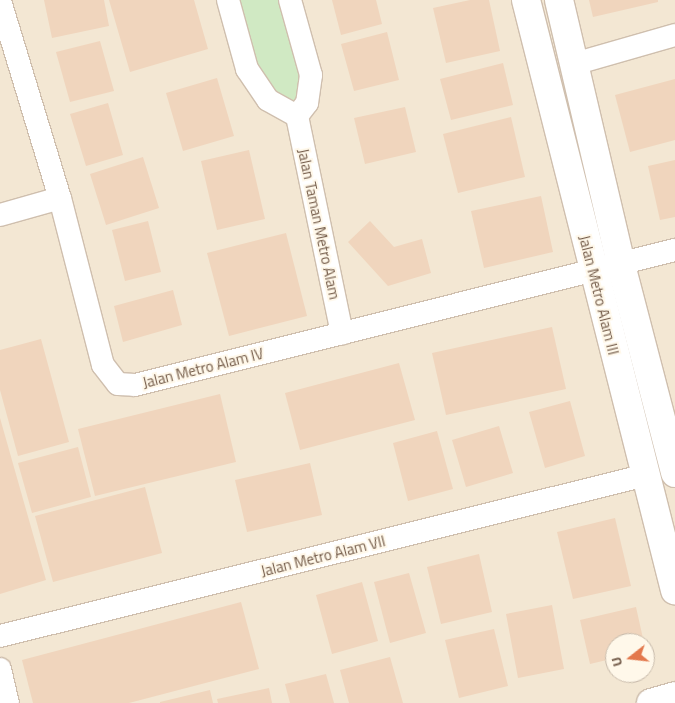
<!DOCTYPE html>
<html>
<head>
<meta charset="utf-8">
<style>
  body { margin:0 }
  #map { position:relative; width:675px; height:703px; overflow:hidden; background:#fcf4e4; font-family:"Titillium Web",sans-serif }
  div>[style] { position:absolute }
  [style*='--x'] { left:calc(var(--x)*1px); top:calc(var(--y)*1px); width:calc(var(--w)*1px); rotate:calc(var(--a)*1deg) }
  .residential>* { inset:0; background:#f3e7d3 }
  .green>* { inset:0; background:#d0e9c3 }
  .building>* { inset:0; background:#f0d5bd }
  .roads { filter:drop-shadow(1px 0 #cfbfae) drop-shadow(-1px 0 #cfbfae) drop-shadow(0 1px #cfbfae) drop-shadow(0 -1px #cfbfae) }
  .minor>* { height:22px; margin:-11px; padding:0 11px; transform-origin:11px; border-radius:11px; background:#fff }
  .tertiary>* { height:28px; margin:-14px; padding:0 14px; transform-origin:14px; border-radius:14px; background:#fff }
  .secondary>* { height:28px; margin:-14px; padding:0 14px; transform-origin:14px; border-radius:14px; background:#fff }
  span { translate:-50% -50%; white-space:nowrap; text-align:center; line-height:1.15; -webkit-text-stroke:4px #fff8ea; paint-order:stroke }
  .street-label { font-size:15px; color:#745c4a }
  .north { position:absolute; left:605px; top:633px; width:50px; height:50px; box-sizing:border-box; background:#fff8ea; border:1px solid #c7baaa; border-radius:50%; rotate:254deg; font-size:14px; font-weight:700; line-height:20px; text-align:center; color:#745c4a }
  .north::after { content:''; display:block; margin:auto; width:18px; height:22px; background:#e3784c; clip-path:polygon(50% 0,100% 100%,50% 72%,0 100%) }
</style>
</head>
<body>
<div id="map">
  <div class="residential">
    <div style="clip-path:polygon(evenodd,0 0,675px 0,675px 703px,0 703px,0 0,615px 643px,645px 643px,645px 673px,615px 673px,615px 643px)"></div>
  </div>
  <div class="green">
    <div style="clip-path:polygon(234px 0,283px 0,303px 71px,301px 95px,288px 105px,256px 75px)"></div>
  </div>
  <div class="building">
    <div style="clip-path:polygon(44px 0,104px 0,109px 26px,52px 38px)"></div>
    <div style="clip-path:polygon(109px 0,194px 0,208px 49px,130px 72px)"></div>
    <div style="clip-path:polygon(332px 0,376px 0,382px 24px,341px 35px)"></div>
    <div style="clip-path:polygon(470px 0,489px 0,500px 51px,446px 63px,433px 8px)"></div>
    <div style="clip-path:polygon(589px 0,658px 0,658px 2px,593px 17px)"></div>
    <div style="clip-path:polygon(387px 32px,399px 80px,354px 91px,341px 44px)"></div>
    <div style="clip-path:polygon(100px 41px,114px 91px,70px 102px,56px 52px)"></div>
    <div style="clip-path:polygon(503px 63px,513px 105px,451px 120px,440px 79px)"></div>
    <div style="clip-path:polygon(217px 78px,234px 136px,183px 151px,166px 93px)"></div>
    <div style="clip-path:polygon(675px 79px,675px 140px,630px 152px,615px 95px)"></div>
    <div style="clip-path:polygon(108px 103px,123px 155px,86px 166px,70px 114px)"></div>
    <div style="clip-path:polygon(405px 107px,416px 152px,365px 164px,354px 118px)"></div>
    <div style="clip-path:polygon(511px 117px,525px 177px,458px 193px,443px 134px)"></div>
    <div style="clip-path:polygon(249px 150px,265px 219px,217px 230px,201px 161px)"></div>
    <div style="clip-path:polygon(143px 157px,159px 208px,106px 225px,90px 174px)"></div>
    <div style="clip-path:polygon(675px 160px,675px 217px,660px 220px,648px 166px)"></div>
    <div style="clip-path:polygon(541px 196px,553px 252px,484px 268px,471px 211px)"></div>
    <div style="clip-path:polygon(148px 221px,161px 272px,125px 281px,112px 230px)"></div>
    <div style="clip-path:polygon(370px 221px,394px 247px,422px 239px,431px 273px,388px 286px,348px 242px)"></div>
    <div style="clip-path:polygon(286px 233px,307px 316px,229px 336px,207px 253px)"></div>
    <div style="clip-path:polygon(173px 290px,182px 325px,123px 342px,114px 306px)"></div>
    <div style="clip-path:polygon(552px 327px,566px 389px,446px 415px,432px 353px)"></div>
    <div style="clip-path:polygon(41px 339px,69px 442px,18px 456px,0 390px,0 350px)"></div>
    <div style="clip-path:polygon(399px 363px,415px 420px,300px 450px,285px 393px)"></div>
    <div style="clip-path:polygon(220px 394px,236px 462px,95px 496px,78px 429px)"></div>
    <div style="clip-path:polygon(570px 401px,585px 456px,545px 468px,529px 412px)"></div>
    <div style="clip-path:polygon(0 418px,46px 580px,0 594px)"></div>
    <div style="clip-path:polygon(499px 426px,513px 473px,466px 487px,452px 440px)"></div>
    <div style="clip-path:polygon(437px 431px,453px 489px,408px 501px,393px 443px)"></div>
    <div style="clip-path:polygon(78px 447px,91px 497px,32px 513px,18px 463px)"></div>
    <div style="clip-path:polygon(310px 463px,322px 515px,247px 532px,235px 480px)"></div>
    <div style="clip-path:polygon(145px 487px,162px 553px,53px 582px,35px 516px)"></div>
    <div style="clip-path:polygon(615px 518px,631px 586px,573px 599px,557px 532px)"></div>
    <div style="clip-path:polygon(479px 554px,492px 612px,441px 624px,427px 567px)"></div>
    <div style="clip-path:polygon(409px 573px,426px 633px,390px 643px,374px 582px)"></div>
    <div style="clip-path:polygon(362px 582px,378px 641px,332px 654px,316px 595px)"></div>
    <div style="clip-path:polygon(241px 602px,259px 669px,129px 703px,33px 703px,22px 660px)"></div>
    <div style="clip-path:polygon(552px 605px,564px 669px,518px 678px,506px 614px)"></div>
    <div style="clip-path:polygon(636px 607px,644px 643px,615px 643px,615px 658px,590px 664px,580px 620px)"></div>
    <div style="clip-path:polygon(494px 629px,508px 686px,459px 698px,445px 640px)"></div>
    <div style="clip-path:polygon(390px 657px,403px 703px,349px 703px,340px 670px)"></div>
    <div style="clip-path:polygon(326px 674px,334px 703px,290px 703px,285px 684px)"></div>
    <div style="clip-path:polygon(269px 688px,272px 703px,218px 703px,217px 699px)"></div>
    <div style="clip-path:polygon(210px 690px,213px 703px,160px 703px,160px 702px)"></div>
  </div>
  <div class="roads">
    <div class="minor">
      <div style="--x:228;--y:0;--w:72;--a:74.6"></div>
      <div style="--x:247;--y:69;--w:37;--a:56"></div>
      <div style="--x:268;--y:100;--w:33;--a:29"></div>
      <div style="--x:290;--y:0;--w:78;--a:74.4"></div>
      <div style="--x:311;--y:75;--w:28;--a:98"></div>
      <div style="--x:307;--y:103;--w:16;--a:128"></div>
      <div style="--x:297;--y:116;--w:222;--a:78.3"></div>
      <div style="--x:0;--y:1;--w:206;--a:73.1"></div>
      <div style="--x:60;--y:198;--w:172;--a:75.6"></div>
      <div style="--x:103;--y:365;--w:24;--a:52"></div>
      <div style="--x:118;--y:384;--w:17;--a:3"></div>
      <div style="--x:135;--y:385;--w:557;--a:-14.04"></div>
      <div style="--x:574;--y:64;--w:105;--a:-16"></div>
      <div style="--x:0;--y:215;--w:62;--a:-15.8"></div>
      <div style="--x:0;--y:636;--w:666;--a:-13.99"></div>
      <div style="--x:0;--y:669;--w:35;--a:77"></div>
    </div>
    <div class="tertiary">
      <div style="--x:526;--y:0;--w:609;--a:75.83"></div>
      <div style="--x:559;--y:0;--w:272;--a:76.8"></div>
      <div style="--x:621;--y:265;--w:215;--a:75.4"></div>
    </div>
    <div class="secondary">
      <div style="--x:651;--y:703;--w:25;--a:-16"></div>
    </div>
  </div>
  <div class="street-label">
    <span style="left:319px;top:224px;rotate:78deg">Jalan Taman Metro Alam</span>
    <span style="left:599px;top:295px;rotate:76deg">Jalan Metro Alam III</span>
    <span style="left:203px;top:368px;rotate:-14deg">Jalan Metro Alam IV</span>
    <span style="left:323px;top:556px;rotate:-14deg">Jalan Metro Alam VII</span>
  </div>
  <div class="north">U</div>
</div>
</body>
</html>
